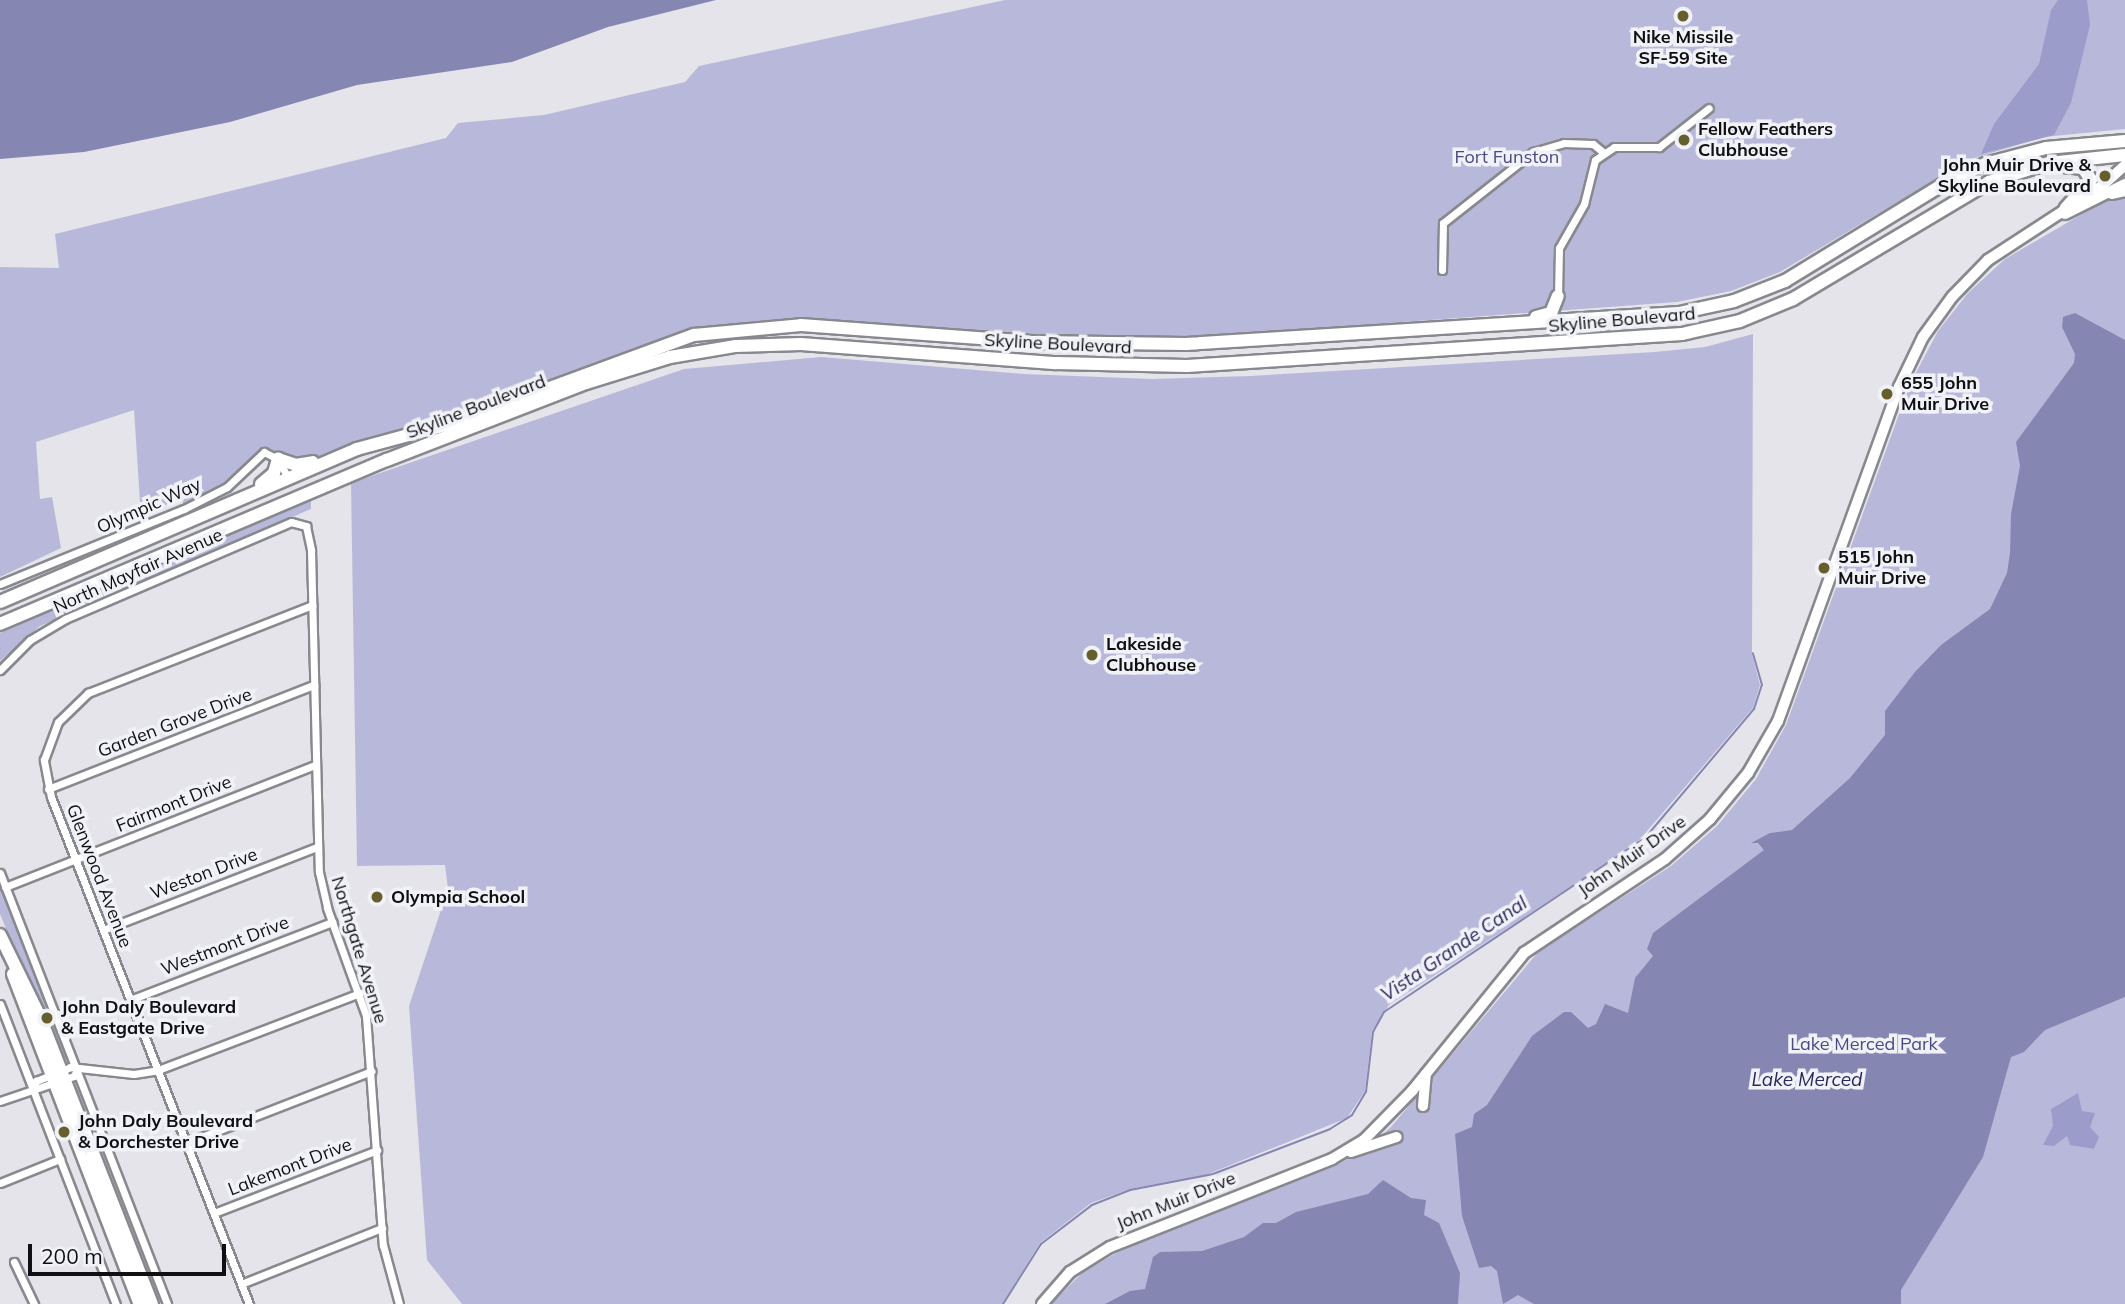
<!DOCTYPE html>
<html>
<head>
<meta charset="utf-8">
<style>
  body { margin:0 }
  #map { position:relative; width:2125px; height:1304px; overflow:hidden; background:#e4e4ea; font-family:Mulish,sans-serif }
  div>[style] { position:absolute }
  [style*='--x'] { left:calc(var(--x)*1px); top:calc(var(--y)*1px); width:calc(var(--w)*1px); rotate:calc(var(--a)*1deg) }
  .green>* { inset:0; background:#b8b9da }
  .forest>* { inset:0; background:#9b9cc9 }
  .water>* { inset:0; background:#8686b2 }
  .stream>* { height:2px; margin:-1px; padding:0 1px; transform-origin:1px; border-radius:1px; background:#8686b2 }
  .roads { filter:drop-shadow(2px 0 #88898e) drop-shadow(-2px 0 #88898e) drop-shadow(0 2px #88898e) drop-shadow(0 -2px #88898e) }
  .street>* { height:7px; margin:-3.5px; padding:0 3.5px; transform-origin:3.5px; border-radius:3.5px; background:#fff }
  .secondary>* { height:10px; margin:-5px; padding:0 5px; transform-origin:5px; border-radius:5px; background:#fff }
  .primary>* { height:12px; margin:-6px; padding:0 6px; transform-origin:6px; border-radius:6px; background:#fff }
  .dots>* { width:19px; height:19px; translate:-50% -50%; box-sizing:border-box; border:4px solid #f1f2f7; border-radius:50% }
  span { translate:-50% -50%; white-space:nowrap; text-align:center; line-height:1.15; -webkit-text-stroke:7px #f1f2f7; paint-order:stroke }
  .poi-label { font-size:18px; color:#101012; font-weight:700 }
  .left { translate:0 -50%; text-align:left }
  .right { translate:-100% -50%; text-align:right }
  .park-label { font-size:18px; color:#4b4984 }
  .street-label { font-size:18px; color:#101012 }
  .water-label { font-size:19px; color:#2b265d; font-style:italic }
  .scale { position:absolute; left:28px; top:1244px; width:198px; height:32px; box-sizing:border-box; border:4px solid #101012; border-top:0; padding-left:9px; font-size:21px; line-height:24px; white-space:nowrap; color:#101012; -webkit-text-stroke:5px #f1f2f7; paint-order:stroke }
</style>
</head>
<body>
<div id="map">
  <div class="green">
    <div style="clip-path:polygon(1005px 0,2125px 0,2125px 129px,2044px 137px,1968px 160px,1780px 272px,1731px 291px,1677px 302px,1183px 338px,726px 329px,475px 416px,301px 465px,264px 452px,237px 478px,184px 509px,182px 497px,141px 517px,134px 410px,36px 442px,40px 499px,52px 497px,61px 548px,0 577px,0 267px,59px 268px,55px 234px,446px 138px,458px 123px,544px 115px,685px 82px,699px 66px)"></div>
    <div style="clip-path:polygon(2125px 189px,2125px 1304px,1051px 1304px,1083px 1272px,1125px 1248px,1335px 1166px,1364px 1150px,1391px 1127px,1539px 951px,1671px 866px,1717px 826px,1756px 779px,1786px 725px,1910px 384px,1938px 331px,1968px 293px,2005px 259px)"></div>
    <div style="clip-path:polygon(1753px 334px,1752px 654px,1760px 685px,1753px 708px,1635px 845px,1389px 1005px,1372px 1031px,1365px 1091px,1347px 1118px,1206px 1175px,1130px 1189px,1091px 1203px,1040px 1243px,1002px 1304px,462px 1304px,427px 1260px,409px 1006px,448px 889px,445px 865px,357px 866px,351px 483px,684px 369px,821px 357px,1024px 374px,1152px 379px,1250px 376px,1655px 352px,1705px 347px)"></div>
    <div style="clip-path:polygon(311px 498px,311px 509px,40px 626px,0 661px,0 633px)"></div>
    <div style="clip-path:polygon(0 887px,66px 1053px,66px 1060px,60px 1057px,0 914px)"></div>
  </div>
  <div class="forest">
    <div style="clip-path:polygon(2058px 0,2087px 0,2090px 25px,2071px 103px,2054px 135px,1981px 154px,1994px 124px,2039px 64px,2051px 10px)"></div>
    <div style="clip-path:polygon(2078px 1093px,2082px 1111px,2095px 1113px,2090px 1127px,2099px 1137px,2094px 1149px,2070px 1145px,2067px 1136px,2054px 1146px,2043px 1145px,2053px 1126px,2051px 1109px)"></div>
  </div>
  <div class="water">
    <div style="clip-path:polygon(0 0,716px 0,608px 27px,512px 62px,357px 85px,230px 122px,84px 152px,0 159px)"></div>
    <div style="clip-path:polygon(2075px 313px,2125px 340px,2125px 997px,2045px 1030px,2024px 1052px,2011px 1057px,1983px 1157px,1901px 1290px,1901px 1304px,1534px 1304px,1518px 1295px,1503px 1304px,1497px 1271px,1491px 1266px,1479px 1268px,1462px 1216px,1455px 1134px,1472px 1127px,1474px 1114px,1487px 1105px,1532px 1036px,1564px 1012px,1571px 1012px,1588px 1028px,1596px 1024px,1605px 1004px,1628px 1013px,1635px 978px,1653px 956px,1647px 949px,1653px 933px,1764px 850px,1758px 843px,1751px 843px,1770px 833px,1792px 830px,1850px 778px,1885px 735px,1885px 711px,1915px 672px,1941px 645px,1990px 609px,2007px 573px,2010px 553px,2011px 514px,2020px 466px,2016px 442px,2074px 363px,2075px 354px,2062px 327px,2063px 317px)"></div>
    <div style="clip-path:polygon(1383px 1180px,1411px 1198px,1426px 1200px,1424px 1215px,1439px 1223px,1460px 1273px,1458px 1304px,1105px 1304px,1130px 1291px,1145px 1289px,1153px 1257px,1160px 1252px,1202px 1251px,1244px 1237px,1263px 1223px,1276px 1223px,1296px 1212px,1368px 1194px)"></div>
  </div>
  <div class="stream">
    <div style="--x:1003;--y:1304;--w:71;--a:-57.7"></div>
    <div style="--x:1041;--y:1244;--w:64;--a:-37.4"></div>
    <div style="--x:1092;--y:1205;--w:41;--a:-21.5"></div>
    <div style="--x:1130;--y:1190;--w:85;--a:-10.9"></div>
    <div style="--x:1213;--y:1174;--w:125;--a:-21"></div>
    <div style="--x:1330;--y:1129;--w:26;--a:-32"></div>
    <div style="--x:1352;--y:1115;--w:27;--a:-59"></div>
    <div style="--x:1366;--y:1092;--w:60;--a:-83.3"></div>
    <div style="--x:1373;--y:1032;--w:23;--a:-61"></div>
    <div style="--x:1384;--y:1012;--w:314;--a:-33.7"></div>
    <div style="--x:1645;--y:838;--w:169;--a:-49.8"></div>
    <div style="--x:1754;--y:709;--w:25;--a:-72"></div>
    <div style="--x:1762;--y:685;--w:33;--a:-106"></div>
  </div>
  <div class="roads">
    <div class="street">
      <div style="--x:1442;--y:270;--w:47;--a:-88.8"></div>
      <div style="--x:1443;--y:223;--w:115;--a:-38.3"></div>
      <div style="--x:1533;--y:152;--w:32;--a:-16"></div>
      <div style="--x:1564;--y:143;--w:29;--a:2"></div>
      <div style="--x:1593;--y:144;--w:13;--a:39"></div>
      <div style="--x:1558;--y:296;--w:48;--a:-88.8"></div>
      <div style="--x:1559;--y:248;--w:51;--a:-60.4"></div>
      <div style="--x:1584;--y:204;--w:45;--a:-76"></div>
      <div style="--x:1595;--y:160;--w:23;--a:-34"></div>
      <div style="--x:1614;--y:147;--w:45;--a:0"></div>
      <div style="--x:1659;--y:147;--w:63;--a:-38"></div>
      <div style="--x:0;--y:584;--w:199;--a:-22.2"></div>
      <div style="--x:184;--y:509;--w:48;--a:-27.1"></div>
      <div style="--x:227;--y:487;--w:51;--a:-43.4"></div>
      <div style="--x:264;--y:452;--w:16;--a:27"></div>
      <div style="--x:278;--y:459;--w:21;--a:62"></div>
      <div style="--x:0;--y:670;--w:42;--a:-45"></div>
      <div style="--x:30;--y:640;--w:41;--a:-31"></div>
      <div style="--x:65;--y:619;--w:246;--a:-23.2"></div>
      <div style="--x:291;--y:522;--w:16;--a:15"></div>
      <div style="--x:306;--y:526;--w:25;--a:78"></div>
      <div style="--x:311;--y:550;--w:322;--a:88.6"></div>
      <div style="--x:319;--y:872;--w:37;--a:77"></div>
      <div style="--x:327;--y:908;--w:115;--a:70.1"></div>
      <div style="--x:366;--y:1016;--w:230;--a:85.8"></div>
      <div style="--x:383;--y:1245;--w:61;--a:74.8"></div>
      <div style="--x:48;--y:789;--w:286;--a:-21.4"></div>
      <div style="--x:0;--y:873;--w:462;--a:68.8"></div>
      <div style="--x:5;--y:887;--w:333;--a:-21.5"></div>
      <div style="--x:103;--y:930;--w:230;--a:-21.2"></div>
      <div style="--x:130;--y:1000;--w:217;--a:-21.1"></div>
      <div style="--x:0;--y:1004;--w:322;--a:68.9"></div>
      <div style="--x:33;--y:1089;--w:9;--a:-69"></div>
      <div style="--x:36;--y:1081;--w:37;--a:-22"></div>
      <div style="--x:70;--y:1067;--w:64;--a:6.2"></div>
      <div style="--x:134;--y:1074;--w:24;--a:-9"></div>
      <div style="--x:158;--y:1070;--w:216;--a:-20.9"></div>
      <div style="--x:0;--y:1101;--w:78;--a:-18.7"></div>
      <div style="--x:74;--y:1076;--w:8;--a:-67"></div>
      <div style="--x:186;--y:1143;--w:199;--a:-21.2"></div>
      <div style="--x:0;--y:1183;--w:65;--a:-21.8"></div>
      <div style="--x:214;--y:1213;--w:175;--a:-21.1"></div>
      <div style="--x:14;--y:1262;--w:47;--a:64.5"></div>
      <div style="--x:241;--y:1284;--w:152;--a:-21.7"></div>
      <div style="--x:249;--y:1304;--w:544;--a:-111.33"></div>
      <div style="--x:51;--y:797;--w:38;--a:-101"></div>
      <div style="--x:44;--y:760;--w:40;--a:-69.8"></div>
      <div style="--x:58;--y:722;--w:42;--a:-44"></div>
      <div style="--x:88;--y:693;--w:241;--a:-21.4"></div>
    </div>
    <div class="secondary">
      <div style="--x:2065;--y:214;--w:67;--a:-26.6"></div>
      <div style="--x:1423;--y:1106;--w:32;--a:-85"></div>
      <div style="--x:1351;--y:1152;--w:48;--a:-18.1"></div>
      <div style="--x:1042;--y:1304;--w:43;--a:-48.8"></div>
      <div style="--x:1070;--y:1272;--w:47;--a:-32"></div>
      <div style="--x:1110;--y:1247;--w:239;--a:-21.6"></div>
      <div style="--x:1332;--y:1159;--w:37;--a:-31"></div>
      <div style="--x:1364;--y:1140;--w:69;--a:-45.6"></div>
      <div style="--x:1412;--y:1091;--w:178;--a:-50.9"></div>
      <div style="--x:1524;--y:953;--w:169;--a:-33.7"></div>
      <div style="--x:1665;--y:859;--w:60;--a:-41.6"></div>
      <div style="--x:1710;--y:819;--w:60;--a:-50.4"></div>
      <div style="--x:1748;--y:773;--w:60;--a:-60"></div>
      <div style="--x:1778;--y:721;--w:355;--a:-70.1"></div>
      <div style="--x:1899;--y:387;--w:55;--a:-64.4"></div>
      <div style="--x:1923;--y:337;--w:49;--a:-54.1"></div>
      <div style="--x:1952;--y:297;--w:52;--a:-45.8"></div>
      <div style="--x:1988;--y:260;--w:137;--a:-33.1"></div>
      <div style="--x:2103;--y:185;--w:30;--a:-42"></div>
    </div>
    <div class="primary">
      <div style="--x:2063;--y:166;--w:20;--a:6"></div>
      <div style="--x:2083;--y:168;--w:14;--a:56"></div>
      <div style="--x:2091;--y:180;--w:38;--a:132"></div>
      <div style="--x:2112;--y:193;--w:13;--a:-13"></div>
      <div style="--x:1536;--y:317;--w:16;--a:-15"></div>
      <div style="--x:1551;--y:313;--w:18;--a:-68"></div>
      <div style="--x:261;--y:484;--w:17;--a:-40"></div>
      <div style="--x:274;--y:473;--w:15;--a:-74"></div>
      <div style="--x:278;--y:459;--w:19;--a:18"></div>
      <div style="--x:296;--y:465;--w:17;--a:-10"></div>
      <div style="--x:0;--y:602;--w:388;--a:-23.2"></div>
      <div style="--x:357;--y:449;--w:107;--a:-15.2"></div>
      <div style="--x:460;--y:421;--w:249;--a:-20.2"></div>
      <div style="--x:694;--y:335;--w:107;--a:-5.3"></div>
      <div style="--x:801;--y:325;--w:234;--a:4.2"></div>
      <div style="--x:1034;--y:342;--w:152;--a:0.8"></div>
      <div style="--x:1186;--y:344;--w:494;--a:-3.6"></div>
      <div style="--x:1679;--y:313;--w:56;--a:-12.3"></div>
      <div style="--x:1734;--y:301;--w:55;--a:-21.4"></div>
      <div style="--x:1785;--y:281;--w:188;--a:-31.5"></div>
      <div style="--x:1945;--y:183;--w:44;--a:-25.4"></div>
      <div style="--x:1985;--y:164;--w:63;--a:-14.7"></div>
      <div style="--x:2046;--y:148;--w:79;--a:-5.1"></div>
      <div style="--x:0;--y:624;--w:420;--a:-23"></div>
      <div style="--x:387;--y:460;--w:213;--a:-21.2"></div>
      <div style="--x:586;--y:383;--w:88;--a:-17.2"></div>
      <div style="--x:670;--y:357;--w:67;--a:-9.5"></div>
      <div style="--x:736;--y:346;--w:65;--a:-1.8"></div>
      <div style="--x:801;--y:344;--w:256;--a:4.3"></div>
      <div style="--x:1056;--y:363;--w:131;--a:1.3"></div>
      <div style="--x:1187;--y:366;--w:496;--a:-3.7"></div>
      <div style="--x:1682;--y:334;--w:59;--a:-12.6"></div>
      <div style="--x:1740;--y:321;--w:57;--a:-22.5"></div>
      <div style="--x:1793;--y:299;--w:228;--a:-30.8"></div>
      <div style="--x:1989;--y:182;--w:63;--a:-17.6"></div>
      <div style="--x:2049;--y:163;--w:76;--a:-6"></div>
      <div style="--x:0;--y:935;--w:91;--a:64"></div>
      <div style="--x:40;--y:1017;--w:308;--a:68.7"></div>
      <div style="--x:13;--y:974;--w:354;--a:69"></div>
    </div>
  </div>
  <div class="dots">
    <div style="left:1683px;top:16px;background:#645f2c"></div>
    <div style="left:1684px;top:140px;background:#645f2c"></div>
    <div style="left:2105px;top:176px;background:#645f2c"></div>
    <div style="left:1887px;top:394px;background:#645f2c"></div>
    <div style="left:1824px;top:568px;background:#645f2c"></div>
    <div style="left:1092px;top:655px;background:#645f2c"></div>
    <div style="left:377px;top:897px;background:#645f2c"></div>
    <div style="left:47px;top:1018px;background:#645f2c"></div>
    <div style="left:64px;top:1132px;background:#645f2c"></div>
  </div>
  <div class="poi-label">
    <span style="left:1683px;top:48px">Nike Missile<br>SF-59 Site</span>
    <span class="left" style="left:1698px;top:140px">Fellow Feathers<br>Clubhouse</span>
    <span class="right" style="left:2091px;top:176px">John Muir Drive &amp;<br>Skyline Boulevard</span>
    <span class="left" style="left:1901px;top:394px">655 John<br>Muir Drive</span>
    <span class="left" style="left:1838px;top:568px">515 John<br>Muir Drive</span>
    <span class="left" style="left:1106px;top:655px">Lakeside<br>Clubhouse</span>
    <span class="left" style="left:391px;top:897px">Olympia School</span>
    <span class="left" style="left:61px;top:1018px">John Daly Boulevard<br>&amp; Eastgate Drive</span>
    <span class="left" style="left:78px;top:1132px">John Daly Boulevard<br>&amp; Dorchester Drive</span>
  </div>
  <div class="park-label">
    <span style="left:1507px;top:157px">Fort Funston</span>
    <span style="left:1864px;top:1044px">Lake Merced Park</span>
  </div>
  <div class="street-label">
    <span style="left:1622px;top:320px;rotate:-5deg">Skyline Boulevard</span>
    <span style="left:1058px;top:344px;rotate:3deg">Skyline Boulevard</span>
    <span style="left:476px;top:407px;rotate:-21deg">Skyline Boulevard</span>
    <span style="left:149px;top:506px;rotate:-24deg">Olympic Way</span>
    <span style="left:138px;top:571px;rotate:-24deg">North Mayfair Avenue</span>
    <span style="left:175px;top:723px;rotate:-21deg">Garden Grove Drive</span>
    <span style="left:174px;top:804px;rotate:-22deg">Fairmont Drive</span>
    <span style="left:1632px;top:856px;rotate:-35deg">John Muir Drive</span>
    <span style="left:204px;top:874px;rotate:-21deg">Weston Drive</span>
    <span style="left:99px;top:876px;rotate:69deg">Glenwood Avenue</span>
    <span style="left:225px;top:946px;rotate:-21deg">Westmont Drive</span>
    <span style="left:359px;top:950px;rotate:73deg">Northgate Avenue</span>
    <span style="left:290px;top:1167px;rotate:-21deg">Lakemont Drive</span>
    <span style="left:1176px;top:1201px;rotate:-22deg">John Muir Drive</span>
  </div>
  <div class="water-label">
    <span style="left:1454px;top:949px;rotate:-34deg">Vista Grande Canal</span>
    <span style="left:1807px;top:1080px">Lake Merced</span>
  </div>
  <div class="scale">200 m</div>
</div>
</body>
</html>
